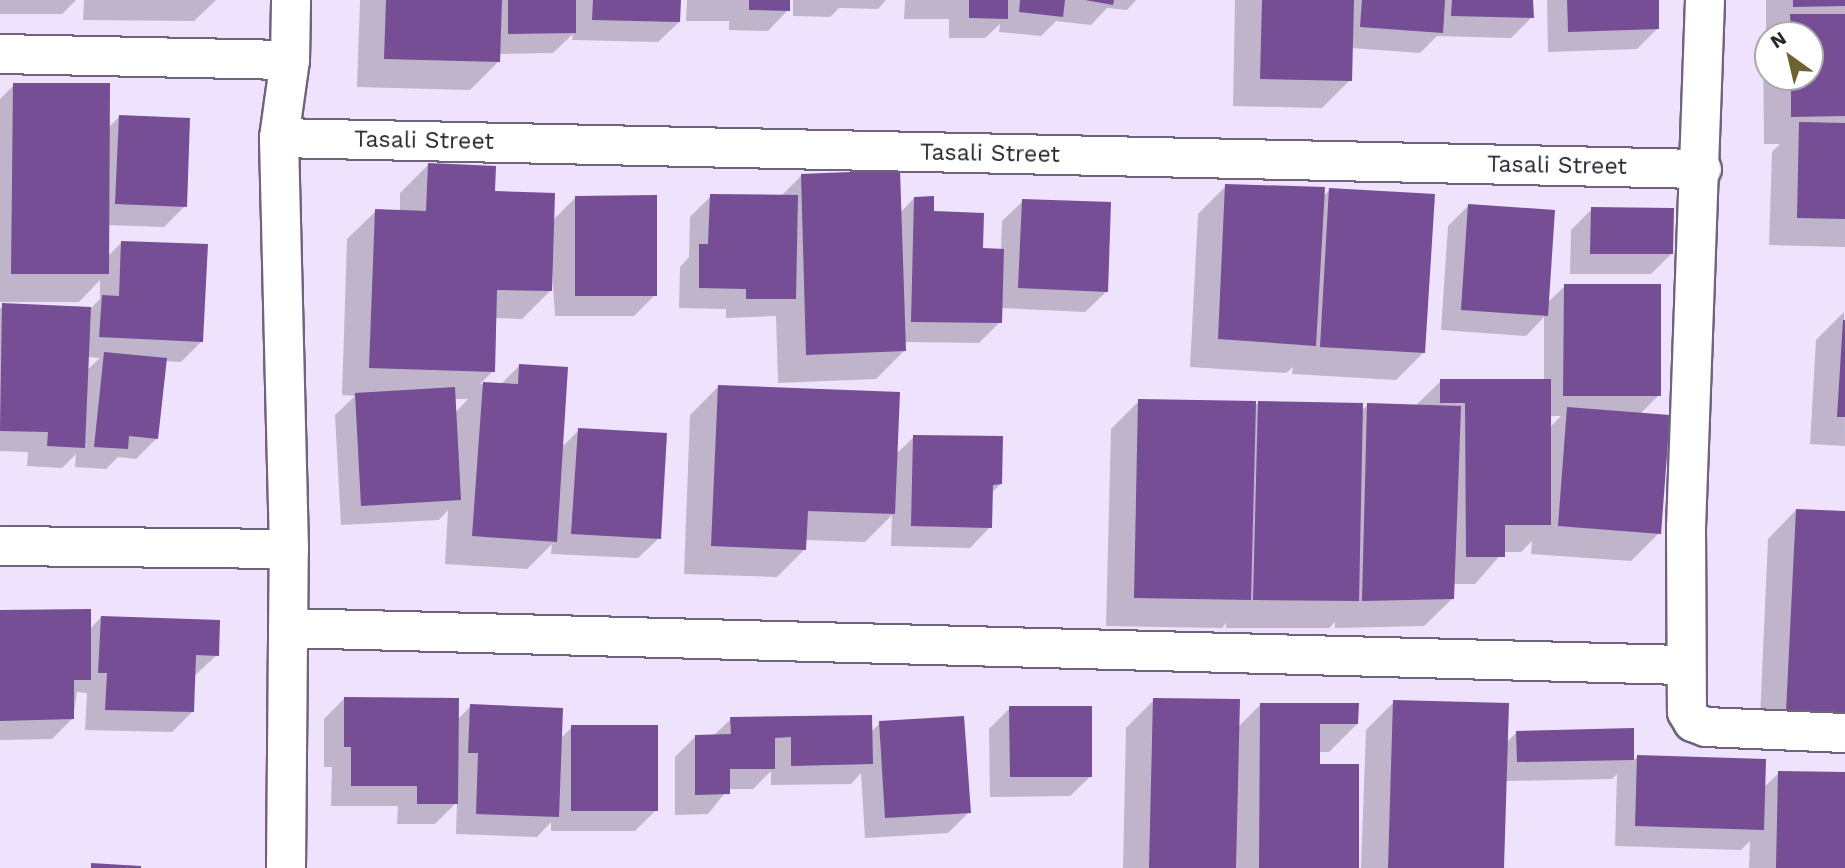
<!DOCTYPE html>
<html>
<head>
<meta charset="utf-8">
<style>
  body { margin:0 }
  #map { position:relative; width:1845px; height:868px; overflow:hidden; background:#efe2fd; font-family:"Work Sans",sans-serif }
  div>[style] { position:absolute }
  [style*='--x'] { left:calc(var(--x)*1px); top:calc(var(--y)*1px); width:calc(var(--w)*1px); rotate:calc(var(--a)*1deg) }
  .shadow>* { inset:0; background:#0003 }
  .building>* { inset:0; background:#754e96 }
  .roads { filter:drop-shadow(2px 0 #6f647b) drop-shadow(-2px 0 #6f647b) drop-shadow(0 2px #6f647b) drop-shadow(0 -2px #6f647b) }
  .minor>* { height:38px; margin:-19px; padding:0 19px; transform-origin:19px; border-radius:19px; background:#fff }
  span { translate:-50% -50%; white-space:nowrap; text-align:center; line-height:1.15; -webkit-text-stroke:7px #fff; paint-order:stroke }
  .street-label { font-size:23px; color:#2b2630 }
  .north { position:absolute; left:1754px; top:21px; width:70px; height:70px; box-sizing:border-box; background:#fff; border:2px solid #aaa8ac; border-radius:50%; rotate:326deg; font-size:19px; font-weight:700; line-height:28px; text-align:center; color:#2b2630 }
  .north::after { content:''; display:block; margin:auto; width:24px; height:32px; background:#6e6330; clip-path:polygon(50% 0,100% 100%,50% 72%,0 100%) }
</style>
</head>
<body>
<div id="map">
  <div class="shadow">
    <div style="clip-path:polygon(0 0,76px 0,62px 14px,0 14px)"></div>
    <div style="clip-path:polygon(84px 0,216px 0,194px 21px,83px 20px)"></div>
    <div style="clip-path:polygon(360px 0,679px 0,679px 22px,658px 42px,572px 40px,573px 34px,553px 53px,499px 54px,498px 62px,470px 90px,357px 87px)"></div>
    <div style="clip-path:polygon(687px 0,788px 0,788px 10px,768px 31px,729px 30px,729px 21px,686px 21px)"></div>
    <div style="clip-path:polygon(793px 0,886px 0,878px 9px,839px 8px,830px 17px,793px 16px)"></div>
    <div style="clip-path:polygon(905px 0,1136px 0,1127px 10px,1107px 8px,1091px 25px,1056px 21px,1041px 36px,999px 32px,1000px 24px,985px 38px,949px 38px,949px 19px,904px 19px)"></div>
    <div style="clip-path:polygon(1235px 0,1531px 0,1532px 17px,1511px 38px,1437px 36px,1420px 53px,1351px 48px,1350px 80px,1322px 108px,1233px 106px)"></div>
    <div style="clip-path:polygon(1547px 0,1657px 0,1658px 28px,1637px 49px,1548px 52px)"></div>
    <div style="clip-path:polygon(1766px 0,1845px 0,1845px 247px,1769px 245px,1772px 152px,1780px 144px,1764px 144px,1763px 44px,1768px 39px,1768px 77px,1810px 77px,1810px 35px,1766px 35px)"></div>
    <div style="clip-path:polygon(evenodd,14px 85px,108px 128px,119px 117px,185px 206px,164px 227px,107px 225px,107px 257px,122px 242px,202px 341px,181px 362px,165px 361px,157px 438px,136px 459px,118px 457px,106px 469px,75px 467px,76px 454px,62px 468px,27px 466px,28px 452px,0 451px,0 308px,90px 309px,100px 299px,100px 280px,79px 302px,0 302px,0 99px,14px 85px,87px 357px,100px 358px,86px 371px,87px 357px)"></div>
    <div style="clip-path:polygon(evenodd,428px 165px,553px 220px,575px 198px,655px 295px,634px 316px,555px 316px,551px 253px,550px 291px,522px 319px,495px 318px,493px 371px,480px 384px,500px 385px,519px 366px,561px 448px,579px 430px,659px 538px,638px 558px,551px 554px,552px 544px,527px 569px,445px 564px,448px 510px,439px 520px,341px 525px,335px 415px,355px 396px,342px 395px,347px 239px,376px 211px,400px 212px,400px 193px,428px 165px,454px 399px,468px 399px,455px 413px,454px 399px)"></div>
    <div style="clip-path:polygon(801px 176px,900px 213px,914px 198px,981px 250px,1001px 250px,1002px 221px,1023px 201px,1106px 292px,1085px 312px,1000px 308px,1000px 322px,979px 343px,904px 342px,904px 351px,876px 379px,778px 383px,776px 316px,726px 318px,726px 309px,679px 308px,680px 267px,689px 257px,690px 217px,711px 196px,780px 197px)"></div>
    <div style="clip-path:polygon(1226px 186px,1323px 196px,1330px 190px,1424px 352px,1396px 380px,1292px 374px,1293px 367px,1286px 373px,1190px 367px,1198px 214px)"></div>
    <div style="clip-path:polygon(evenodd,1468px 206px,1547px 303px,1565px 286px,1659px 395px,1640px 414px,1659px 533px,1631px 561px,1531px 554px,1532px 541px,1521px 552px,1503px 552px,1475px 584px,1453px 584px,1453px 598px,1424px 626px,1335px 628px,1335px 622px,1329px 628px,1226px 628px,1226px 623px,1222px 628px,1106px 626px,1111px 429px,1139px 401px,1254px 407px,1258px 403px,1361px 411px,1368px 405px,1415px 406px,1441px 381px,1544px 380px,1544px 317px,1526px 336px,1441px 330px,1448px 226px,1468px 206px,1549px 416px,1561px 416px,1549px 428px,1549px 416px)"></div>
    <div style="clip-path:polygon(1592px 209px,1672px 253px,1651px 274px,1570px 274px,1571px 230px)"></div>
    <div style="clip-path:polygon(1844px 312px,1845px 446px,1810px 444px,1816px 340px)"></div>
    <div style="clip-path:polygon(718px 387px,895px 455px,914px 437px,1001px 484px,991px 493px,990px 527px,970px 548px,891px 546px,892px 515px,865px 542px,805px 540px,805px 549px,777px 577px,684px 574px,690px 415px)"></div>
    <div style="clip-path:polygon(1796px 510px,1845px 512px,1845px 744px,1759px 740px,1768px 539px)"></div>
    <div style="clip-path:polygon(0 612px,89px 630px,101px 617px,217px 655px,194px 676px,192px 712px,172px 732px,85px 730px,87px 693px,77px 692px,73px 718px,52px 739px,0 740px)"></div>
    <div style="clip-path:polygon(345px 698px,457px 720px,471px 706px,560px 739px,572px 727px,656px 810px,635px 831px,551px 831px,551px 822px,537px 837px,456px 834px,457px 802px,435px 824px,397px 824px,398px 806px,331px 806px,332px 767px,324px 767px,324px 719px)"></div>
    <div style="clip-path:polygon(1154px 700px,1237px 728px,1260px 705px,1357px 724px,1329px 752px,1318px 752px,1318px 766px,1357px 868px,1123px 868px,1126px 728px)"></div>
    <div style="clip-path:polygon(1394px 702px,1506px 743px,1517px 732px,1632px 730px,1633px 761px,1638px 756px,1763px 788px,1779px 773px,1845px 774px,1845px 868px,1749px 868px,1750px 841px,1741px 850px,1615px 846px,1617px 774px,1612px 779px,1505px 781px,1502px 868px,1361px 868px,1366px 730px)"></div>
    <div style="clip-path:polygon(1010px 708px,1091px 776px,1070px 796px,990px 797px,989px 729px)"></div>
    <div style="clip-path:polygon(731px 719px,871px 732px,880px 723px,969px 812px,948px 833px,865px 838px,861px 773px,851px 784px,771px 785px,771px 771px,753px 789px,728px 789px,708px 814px,675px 815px,675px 757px,695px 737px,713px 736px)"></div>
  </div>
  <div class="building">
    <div style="clip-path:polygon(386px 0,502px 0,500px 62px,384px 59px)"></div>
    <div style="clip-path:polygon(508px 0,576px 0,576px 33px,508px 34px)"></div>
    <div style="clip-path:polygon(593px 0,681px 0,680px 22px,592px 20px)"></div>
    <div style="clip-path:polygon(749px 0,790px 0,790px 11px,749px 10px)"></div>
    <div style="clip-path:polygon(969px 0,1008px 0,1008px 19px,969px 18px)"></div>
    <div style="clip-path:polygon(1020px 0,1065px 0,1063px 17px,1019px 12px)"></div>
    <div style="clip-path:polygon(1085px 0,1114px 0,1113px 5px)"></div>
    <div style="clip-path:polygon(1262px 0,1354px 0,1352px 81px,1260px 79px)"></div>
    <div style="clip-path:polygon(1362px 0,1445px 0,1443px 33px,1360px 27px)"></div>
    <div style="clip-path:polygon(1452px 0,1533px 0,1534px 18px,1451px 16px)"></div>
    <div style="clip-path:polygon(1567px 0,1659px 0,1659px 29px,1568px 32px)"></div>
    <div style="clip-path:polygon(1793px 0,1845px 0,1845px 6px,1793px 7px)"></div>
    <div style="clip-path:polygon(1790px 14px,1845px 14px,1845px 116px,1791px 117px,1791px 77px,1810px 77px,1810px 35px,1791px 35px)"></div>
    <div style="clip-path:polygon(13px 83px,110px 83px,109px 274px,11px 274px)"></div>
    <div style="clip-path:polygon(119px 115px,190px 118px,187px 207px,115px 204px)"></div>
    <div style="clip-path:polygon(1799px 122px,1845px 123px,1845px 219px,1797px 218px)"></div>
    <div style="clip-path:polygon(428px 163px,496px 166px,495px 191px,555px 193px,552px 291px,497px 290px,495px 372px,369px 368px,375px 209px,426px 211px)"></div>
    <div style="clip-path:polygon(900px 170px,906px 351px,806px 355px,801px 174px)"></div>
    <div style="clip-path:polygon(1225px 184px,1325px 187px,1316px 346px,1218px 339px)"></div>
    <div style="clip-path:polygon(1329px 188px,1435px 194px,1425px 353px,1320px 347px)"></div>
    <div style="clip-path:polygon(710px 194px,798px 195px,796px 299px,746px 299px,746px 289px,699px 288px,699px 244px,708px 244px)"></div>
    <div style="clip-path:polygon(657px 195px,657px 296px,575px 296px,575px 196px)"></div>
    <div style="clip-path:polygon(934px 196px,934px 211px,984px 213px,983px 248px,1004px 249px,1002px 323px,911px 322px,914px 197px)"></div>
    <div style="clip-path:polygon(1022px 199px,1111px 202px,1108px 292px,1018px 288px)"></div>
    <div style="clip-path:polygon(1468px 204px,1555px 210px,1548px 316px,1461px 310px)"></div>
    <div style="clip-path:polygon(1591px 207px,1674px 208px,1673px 254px,1590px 254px)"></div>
    <div style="clip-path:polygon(121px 241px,208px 244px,203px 342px,99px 337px,102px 295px,119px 296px)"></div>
    <div style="clip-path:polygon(1564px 284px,1661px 284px,1661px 396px,1563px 396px)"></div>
    <div style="clip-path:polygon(2px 303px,91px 307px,85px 448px,47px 446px,48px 432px,0 431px)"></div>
    <div style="clip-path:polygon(1843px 320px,1845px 320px,1845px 417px,1837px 417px)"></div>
    <div style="clip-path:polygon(104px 352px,167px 358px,158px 439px,129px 436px,128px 449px,94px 447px)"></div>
    <div style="clip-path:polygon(519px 364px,568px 367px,557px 542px,472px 536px,483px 382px,518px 384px)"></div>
    <div style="clip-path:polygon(1440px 379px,1551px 379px,1551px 525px,1505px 525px,1505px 557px,1466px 557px,1465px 403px,1440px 403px)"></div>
    <div style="clip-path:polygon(718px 385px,900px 392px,895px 514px,808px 511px,806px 550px,711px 546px)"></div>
    <div style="clip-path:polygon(455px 387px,461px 500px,361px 506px,355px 393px)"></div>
    <div style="clip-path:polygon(1138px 399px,1256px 401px,1251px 600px,1134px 598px)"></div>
    <div style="clip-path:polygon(1258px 401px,1363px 403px,1359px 601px,1253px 600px)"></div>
    <div style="clip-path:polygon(1367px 403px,1461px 406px,1454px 599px,1362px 601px)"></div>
    <div style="clip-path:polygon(1567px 407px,1670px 415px,1661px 534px,1558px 526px)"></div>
    <div style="clip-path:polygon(578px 428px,667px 433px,661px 539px,571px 534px)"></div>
    <div style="clip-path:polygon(913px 435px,1003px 436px,1002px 484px,993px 485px,992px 528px,911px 526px)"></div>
    <div style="clip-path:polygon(1796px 509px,1845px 511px,1845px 715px,1786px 712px)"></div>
    <div style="clip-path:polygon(91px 609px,91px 680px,74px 680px,74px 719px,0 721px,0 610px)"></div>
    <div style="clip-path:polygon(101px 616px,220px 620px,219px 656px,196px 655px,194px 712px,105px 710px,107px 673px,98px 673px)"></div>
    <div style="clip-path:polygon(344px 697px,459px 698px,458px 804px,417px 804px,417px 786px,351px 786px,351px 747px,344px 747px)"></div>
    <div style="clip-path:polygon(1153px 698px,1240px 699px,1236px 868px,1149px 868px)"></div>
    <div style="clip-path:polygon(1393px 700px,1509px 703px,1504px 868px,1388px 868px)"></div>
    <div style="clip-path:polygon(1260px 703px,1359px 703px,1358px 724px,1320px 724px,1320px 764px,1359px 764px,1359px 868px,1259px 868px)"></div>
    <div style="clip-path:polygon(470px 704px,563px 708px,559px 817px,476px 814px,478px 753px,468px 753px)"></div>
    <div style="clip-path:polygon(1009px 706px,1092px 706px,1092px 777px,1010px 777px)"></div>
    <div style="clip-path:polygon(872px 715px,873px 764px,791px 766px,791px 737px,775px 738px,775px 769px,730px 769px,730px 794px,695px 795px,695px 735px,731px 734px,730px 717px)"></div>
    <div style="clip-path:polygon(964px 716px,971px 813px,885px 818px,879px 721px)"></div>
    <div style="clip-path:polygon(571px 725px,658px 725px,658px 811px,571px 811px)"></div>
    <div style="clip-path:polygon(1634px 728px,1634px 760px,1517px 762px,1516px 731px)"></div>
    <div style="clip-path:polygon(1637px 755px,1766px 759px,1764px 830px,1635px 826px)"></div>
    <div style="clip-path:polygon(1778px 771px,1845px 772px,1845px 868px,1776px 868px)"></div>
    <div style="clip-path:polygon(91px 863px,141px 866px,141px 868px,91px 868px)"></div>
  </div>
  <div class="roads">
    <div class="minor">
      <div style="--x:1705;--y:0;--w:528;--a:92.06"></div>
      <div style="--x:1686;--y:528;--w:184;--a:89.7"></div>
      <div style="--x:1687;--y:712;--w:12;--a:59"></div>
      <div style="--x:1693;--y:722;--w:14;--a:21"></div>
      <div style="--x:1706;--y:727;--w:139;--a:2.5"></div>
      <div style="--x:0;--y:54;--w:290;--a:1.2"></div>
      <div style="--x:279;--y:138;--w:1423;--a:1.25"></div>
      <div style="--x:0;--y:546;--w:289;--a:0.6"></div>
      <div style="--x:288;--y:628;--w:1397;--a:1.52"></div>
      <div style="--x:286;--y:868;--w:319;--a:-89.5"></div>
      <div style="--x:289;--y:549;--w:411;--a:-91.4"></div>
      <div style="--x:279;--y:138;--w:79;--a:-82"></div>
      <div style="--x:290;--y:60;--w:60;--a:-89"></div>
    </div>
  </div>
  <div class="street-label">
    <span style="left:424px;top:141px;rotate:1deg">Tasali Street</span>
    <span style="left:990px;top:154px;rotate:1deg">Tasali Street</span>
    <span style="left:1557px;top:166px;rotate:1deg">Tasali Street</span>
  </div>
  <div class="north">N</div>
</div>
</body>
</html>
